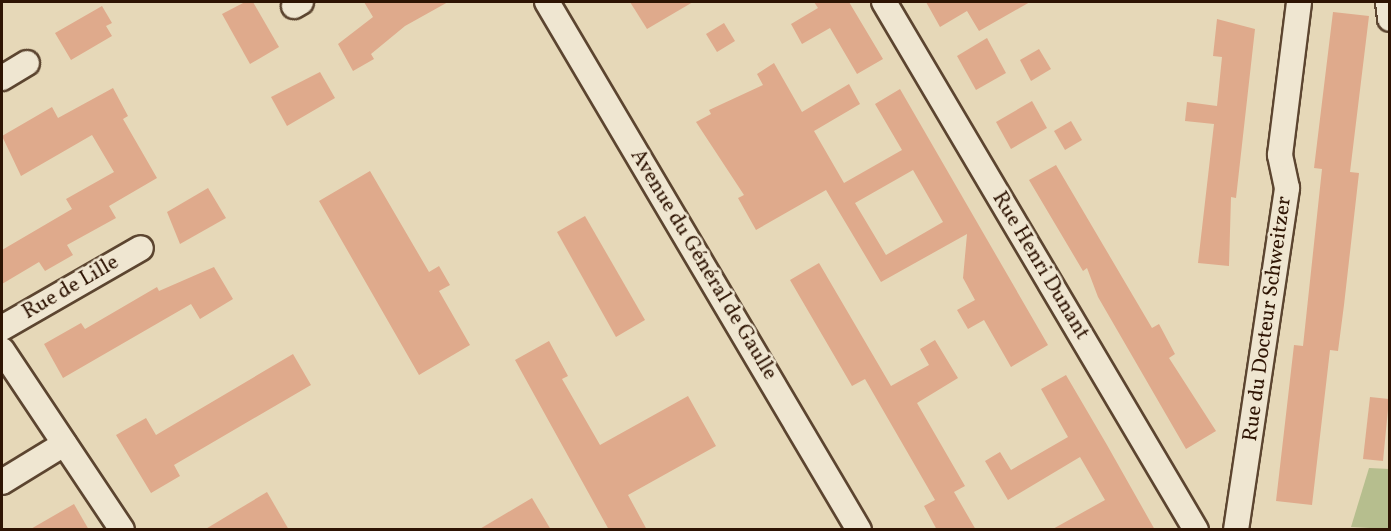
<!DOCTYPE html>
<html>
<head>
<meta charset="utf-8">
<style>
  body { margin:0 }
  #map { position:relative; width:1391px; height:531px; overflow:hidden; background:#e6d8b8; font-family:Vollkorn,serif }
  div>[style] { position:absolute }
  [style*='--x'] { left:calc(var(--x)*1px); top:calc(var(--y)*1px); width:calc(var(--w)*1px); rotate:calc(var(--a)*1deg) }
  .green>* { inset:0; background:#b6be8e }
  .building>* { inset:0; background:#dfaa8c }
  .roads { filter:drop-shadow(2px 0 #5c4530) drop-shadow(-2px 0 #5c4530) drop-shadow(0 2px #5c4530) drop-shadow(0 -2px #5c4530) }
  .minor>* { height:24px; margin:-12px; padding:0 12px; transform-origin:12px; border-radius:12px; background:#efe6d1 }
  span { translate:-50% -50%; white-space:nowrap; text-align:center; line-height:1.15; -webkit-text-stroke:5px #efe6d1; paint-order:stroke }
  .street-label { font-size:21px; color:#2e1403 }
  .frame { position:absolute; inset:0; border:3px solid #2e1403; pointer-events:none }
</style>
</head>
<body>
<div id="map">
  <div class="green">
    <div style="clip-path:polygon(1369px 468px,1389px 469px,1389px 529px,1351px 527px)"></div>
  </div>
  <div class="building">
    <div style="clip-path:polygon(245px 2px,253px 2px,279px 47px,250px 64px,222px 14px)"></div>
    <div style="clip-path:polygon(364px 2px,448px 2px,405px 26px,371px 54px,374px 59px,353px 71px,338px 44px,373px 17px)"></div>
    <div style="clip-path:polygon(630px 2px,693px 2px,647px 29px)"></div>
    <div style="clip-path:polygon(814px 2px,849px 2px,883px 59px,857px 74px,830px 28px,802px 44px,791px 24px,818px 8px)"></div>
    <div style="clip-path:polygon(926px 2px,1030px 2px,979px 31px,967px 11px,940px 27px)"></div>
    <div style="clip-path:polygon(102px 6px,112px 23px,106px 26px,112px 36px,71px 60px,55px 33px)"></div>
    <div style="clip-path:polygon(1333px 12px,1369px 16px,1350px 172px,1359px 173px,1344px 305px,1338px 351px,1330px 350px,1312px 505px,1276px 501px,1294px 345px,1303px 346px,1322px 169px,1314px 168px)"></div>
    <div style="clip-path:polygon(1217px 19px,1255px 29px,1236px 198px,1231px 197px,1229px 266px,1198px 263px,1214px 124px,1185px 121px,1187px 102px,1217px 106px,1222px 57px,1213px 56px)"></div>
    <div style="clip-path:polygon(724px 23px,735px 41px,717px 52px,706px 34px)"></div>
    <div style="clip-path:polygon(987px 38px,1006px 73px,976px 90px,957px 56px)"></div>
    <div style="clip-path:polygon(1039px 49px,1051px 69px,1031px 81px,1020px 60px)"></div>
    <div style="clip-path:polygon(evenodd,774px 63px,802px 112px,849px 84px,860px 104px,814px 131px,844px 183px,902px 150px,875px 104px,900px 89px,1048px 345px,1011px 367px,984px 320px,968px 329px,957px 310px,975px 300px,963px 278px,967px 234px,881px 282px,826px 190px,756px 230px,738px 198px,744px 195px,696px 122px,711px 114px,709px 110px,763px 85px,757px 74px,774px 63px,913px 170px,943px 222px,886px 255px,855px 203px,913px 170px)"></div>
    <div style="clip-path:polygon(320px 72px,335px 98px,287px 126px,271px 97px)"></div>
    <div style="clip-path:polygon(113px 88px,128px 116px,123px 119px,157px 178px,109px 206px,116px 218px,67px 245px,73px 255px,45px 271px,39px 262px,2px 284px,2px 250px,72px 209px,66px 199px,114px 172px,92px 135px,21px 176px,2px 136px,52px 107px,58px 118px)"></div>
    <div style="clip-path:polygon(1032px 101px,1047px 128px,1011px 149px,996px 122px)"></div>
    <div style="clip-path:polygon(1071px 121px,1082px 140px,1065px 150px,1054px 131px)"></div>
    <div style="clip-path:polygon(1056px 165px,1152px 328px,1159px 324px,1175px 354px,1169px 358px,1216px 431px,1186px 449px,1098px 297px,1087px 268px,1083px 271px,1029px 180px)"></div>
    <div style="clip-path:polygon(370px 171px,429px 272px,439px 266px,450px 285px,439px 291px,470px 345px,419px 375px,319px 201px)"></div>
    <div style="clip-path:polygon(208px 188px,226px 218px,180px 244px,167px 212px)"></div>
    <div style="clip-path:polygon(585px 216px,645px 320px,616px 337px,557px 232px)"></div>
    <div style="clip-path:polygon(819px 263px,891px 386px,929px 365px,920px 349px,935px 340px,958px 378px,917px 403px,965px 486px,954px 492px,976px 530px,937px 530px,924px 506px,935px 500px,865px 379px,852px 386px,790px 280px)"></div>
    <div style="clip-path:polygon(214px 267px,233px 299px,200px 319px,191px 304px,63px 378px,44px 344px,81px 323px,85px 329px,157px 287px,159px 291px)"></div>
    <div style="clip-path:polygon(549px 341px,568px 376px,562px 379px,600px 445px,688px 396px,716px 446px,628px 495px,647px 530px,609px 530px,515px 360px)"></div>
    <div style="clip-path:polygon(293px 354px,311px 385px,174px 465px,180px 476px,151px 493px,116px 435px,146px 418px,156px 435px)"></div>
    <div style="clip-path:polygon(1066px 375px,1107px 445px,1155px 530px,1051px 530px,1105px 500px,1080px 457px,1008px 500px,985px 461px,1000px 452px,1011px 470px,1068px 437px,1041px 389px)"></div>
    <div style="clip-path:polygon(1370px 397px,1389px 399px,1383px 461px,1363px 459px)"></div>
    <div style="clip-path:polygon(267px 492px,289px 530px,204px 530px)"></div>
    <div style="clip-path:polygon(532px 498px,551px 530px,478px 530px)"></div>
    <div style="clip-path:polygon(74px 504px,89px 530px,29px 530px)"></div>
  </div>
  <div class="roads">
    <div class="minor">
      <div style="--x:547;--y:2;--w:613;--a:59.42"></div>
      <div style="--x:884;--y:2;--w:613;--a:59.42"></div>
      <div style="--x:1388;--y:2;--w:17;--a:83"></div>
      <div style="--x:294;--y:6;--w:8;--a:-30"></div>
      <div style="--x:2;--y:78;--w:29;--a:-31"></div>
      <div style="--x:2;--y:328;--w:160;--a:-29.9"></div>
      <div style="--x:2;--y:350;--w:216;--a:56.3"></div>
      <div style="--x:2;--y:482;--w:73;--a:-31.5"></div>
      <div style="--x:1236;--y:530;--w:346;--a:-81.5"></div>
      <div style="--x:1287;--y:188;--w:34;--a:-102"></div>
      <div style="--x:1280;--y:155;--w:154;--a:-82.9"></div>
    </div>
  </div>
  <div class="street-label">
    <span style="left:703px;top:265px;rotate:59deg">Avenue du Général de Gaulle</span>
    <span style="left:1040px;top:266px;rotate:59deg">Rue Henri Dunant</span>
    <span style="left:71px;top:288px;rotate:-30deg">Rue de Lille</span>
    <span style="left:1268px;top:319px;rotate:-82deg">Rue du Docteur Schweitzer</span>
  </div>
  <div class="frame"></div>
</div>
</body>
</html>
